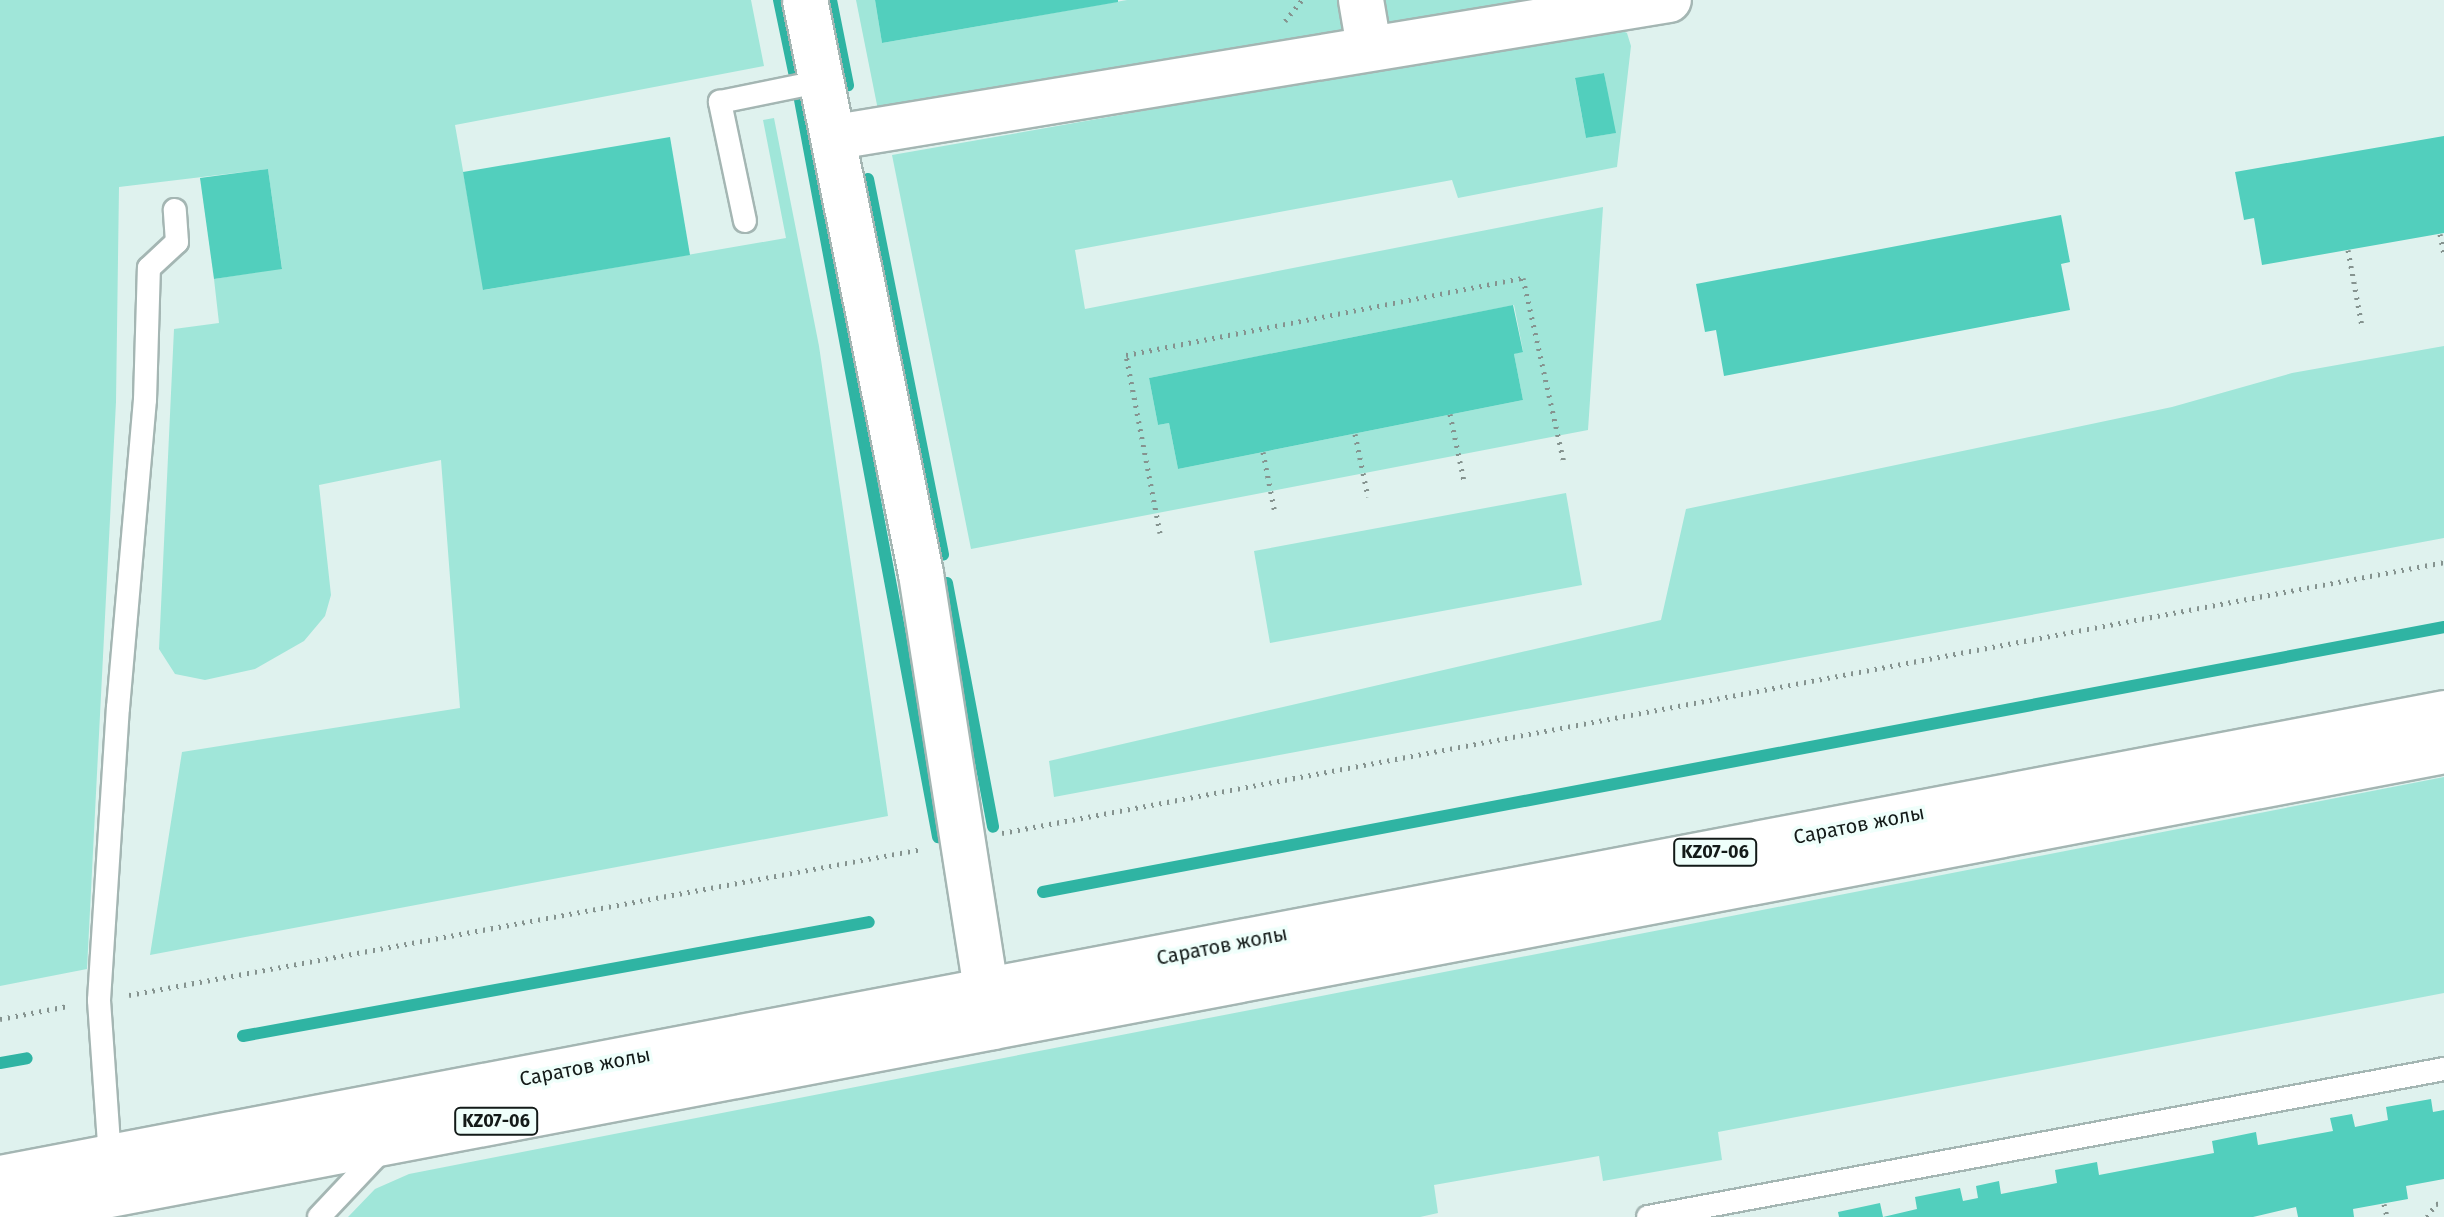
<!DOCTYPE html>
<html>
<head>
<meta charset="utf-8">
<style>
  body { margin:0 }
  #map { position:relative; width:2444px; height:1217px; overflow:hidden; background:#dff2ee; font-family:"Fira Sans",sans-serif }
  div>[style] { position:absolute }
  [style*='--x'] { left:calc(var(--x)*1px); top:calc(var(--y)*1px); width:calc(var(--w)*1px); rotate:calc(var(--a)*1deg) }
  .green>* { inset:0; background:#a0e6d9 }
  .stream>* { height:12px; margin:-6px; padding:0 6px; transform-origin:6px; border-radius:6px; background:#2fb4a3 }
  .building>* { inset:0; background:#52cfbd }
  .path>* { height:5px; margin-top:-2.5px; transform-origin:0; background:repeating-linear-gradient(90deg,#85938f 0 2px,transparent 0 8px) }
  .roads { filter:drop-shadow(2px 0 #a4b6b3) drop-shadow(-2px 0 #a4b6b3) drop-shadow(0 2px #a4b6b3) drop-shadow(0 -2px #a4b6b3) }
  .service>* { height:22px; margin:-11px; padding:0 11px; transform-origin:11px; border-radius:11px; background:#fff }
  .minor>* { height:44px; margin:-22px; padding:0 22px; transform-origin:22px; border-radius:22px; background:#fff }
  .tertiary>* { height:44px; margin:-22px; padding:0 22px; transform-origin:22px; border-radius:22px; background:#fff }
  .primary>* { height:44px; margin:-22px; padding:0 22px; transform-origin:22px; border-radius:22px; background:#fff }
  span { translate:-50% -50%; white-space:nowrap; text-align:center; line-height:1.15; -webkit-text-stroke:7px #effffb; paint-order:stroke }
  .shield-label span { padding:2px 6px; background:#effffb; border:2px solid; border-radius:6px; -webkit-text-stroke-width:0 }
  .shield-label { font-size:18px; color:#131a18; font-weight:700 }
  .street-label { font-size:20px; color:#131a18 }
</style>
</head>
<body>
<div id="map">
  <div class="green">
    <div style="clip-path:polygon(0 0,751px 0,764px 66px,455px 125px,484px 290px,786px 238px,763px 120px,774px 118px,819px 346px,888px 816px,150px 955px,182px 752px,460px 708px,441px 460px,319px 485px,331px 595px,325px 616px,304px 641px,255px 669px,205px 680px,175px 674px,159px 649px,174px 329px,219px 323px,214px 279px,282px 268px,268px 169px,119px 187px,116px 402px,87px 969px,0 986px)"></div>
    <div style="clip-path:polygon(856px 0,875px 0,882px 43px,1127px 0,1341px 0,1346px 31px,878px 110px)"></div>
    <div style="clip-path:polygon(1384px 0,1537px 0,1388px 25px)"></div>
    <div style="clip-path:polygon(evenodd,1616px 28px,1627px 33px,1631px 46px,1617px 167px,1458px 198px,1452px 180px,1075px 250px,1085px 309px,1603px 207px,1588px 430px,971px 549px,892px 155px,1616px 28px,1604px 73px,1615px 133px,1586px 138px,1575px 79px,1604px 73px,1616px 28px,1514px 305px,1523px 351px,1514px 354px,1523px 400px,1178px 469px,1169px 423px,1158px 425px,1149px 378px,1514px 305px)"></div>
    <div style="clip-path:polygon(2444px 346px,2444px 538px,1054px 797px,1049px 761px,1661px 620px,1686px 509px,2172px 407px,2292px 373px)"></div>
    <div style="clip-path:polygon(1566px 493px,1582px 585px,1270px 643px,1254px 551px)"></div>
    <div style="clip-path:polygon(2444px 777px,2444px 993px,1718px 1132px,1722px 1160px,1603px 1181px,1599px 1156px,1434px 1185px,1438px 1213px,1420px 1217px,348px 1217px,375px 1189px,409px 1174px)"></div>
  </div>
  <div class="stream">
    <div style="--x:779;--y:0;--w:74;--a:78.2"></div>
    <div style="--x:831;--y:0;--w:87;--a:78.7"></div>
    <div style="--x:800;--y:100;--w:750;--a:79.39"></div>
    <div style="--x:868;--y:179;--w:383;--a:78.7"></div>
    <div style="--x:947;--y:583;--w:248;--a:79.3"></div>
    <div style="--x:1043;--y:892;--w:1426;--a:-10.71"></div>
    <div style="--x:243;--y:1036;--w:636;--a:-10.32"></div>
    <div style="--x:0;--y:1063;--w:27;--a:-10"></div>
  </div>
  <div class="building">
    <div style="clip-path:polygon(875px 0,1118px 0,1118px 2px,882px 43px)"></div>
    <div style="clip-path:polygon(1604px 73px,1616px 133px,1586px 138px,1575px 78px)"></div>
    <div style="clip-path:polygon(2444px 136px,2444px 233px,2262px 265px,2254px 218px,2244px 220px,2235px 172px)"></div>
    <div style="clip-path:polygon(670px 137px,690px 255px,483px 290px,463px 172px)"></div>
    <div style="clip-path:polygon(268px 169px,282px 269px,214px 279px,200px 178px)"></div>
    <div style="clip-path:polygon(2061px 215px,2070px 262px,2061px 264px,2070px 310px,1724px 376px,1716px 330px,1705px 332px,1696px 284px)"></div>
    <div style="clip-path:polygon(1513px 305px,1523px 352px,1514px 354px,1523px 400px,1178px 469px,1169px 423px,1158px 425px,1149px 378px)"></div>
    <div style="clip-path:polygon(2431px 1099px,2433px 1112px,2444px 1110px,2444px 1179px,2406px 1186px,2408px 1199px,2353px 1209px,2354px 1217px,2298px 1217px,2296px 1207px,2253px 1217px,1883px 1217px,1917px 1209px,1915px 1197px,1960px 1188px,1963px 1201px,1978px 1198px,1976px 1186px,1999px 1181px,2001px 1194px,2057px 1183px,2055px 1170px,2097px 1162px,2099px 1175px,2214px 1153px,2212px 1141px,2256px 1132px,2258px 1145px,2333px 1131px,2330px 1118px,2352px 1114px,2355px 1127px,2388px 1120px,2386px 1107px)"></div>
    <div style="clip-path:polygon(1880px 1203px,1883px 1217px,1839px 1217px,1838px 1212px)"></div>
  </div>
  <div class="path">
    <div style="--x:1285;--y:21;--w:27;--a:-51"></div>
    <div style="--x:2440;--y:234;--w:21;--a:79"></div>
    <div style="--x:2348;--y:250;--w:77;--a:79.6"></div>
    <div style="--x:1450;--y:414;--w:68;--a:78.2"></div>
    <div style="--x:1355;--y:434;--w:64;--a:78.3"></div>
    <div style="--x:1263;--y:452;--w:62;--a:78.9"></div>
    <div style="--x:1160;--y:533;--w:181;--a:-100.8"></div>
    <div style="--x:1126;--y:355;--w:404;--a:-11"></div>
    <div style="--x:1523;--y:278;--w:189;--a:77.5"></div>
    <div style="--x:1002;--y:833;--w:1467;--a:-10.64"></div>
    <div style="--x:129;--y:995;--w:806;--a:-10.43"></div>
    <div style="--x:0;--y:1019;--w:69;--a:-10.8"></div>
    <div style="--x:2384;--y:1204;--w:13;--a:77"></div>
    <div style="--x:2427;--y:1217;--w:16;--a:-55"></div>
    <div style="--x:2436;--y:1204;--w:8;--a:-7"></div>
  </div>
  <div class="roads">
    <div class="service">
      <div style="--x:745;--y:221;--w:122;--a:-101.9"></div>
      <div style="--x:720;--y:102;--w:105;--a:-11.5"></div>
      <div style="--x:110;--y:1158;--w:158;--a:-94"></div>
      <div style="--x:99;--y:1000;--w:293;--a:-86.3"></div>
      <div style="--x:118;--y:708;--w:309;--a:-85"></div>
      <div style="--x:145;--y:400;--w:132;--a:-88.3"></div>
      <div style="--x:149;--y:268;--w:38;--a:-43"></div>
      <div style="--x:177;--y:242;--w:32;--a:-94"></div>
      <div style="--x:319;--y:1217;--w:95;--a:-46.7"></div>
      <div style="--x:1648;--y:1217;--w:810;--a:-10.53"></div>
    </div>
    <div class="minor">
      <div style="--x:1361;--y:0;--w:48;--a:80.3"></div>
      <div style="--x:836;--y:137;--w:844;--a:-9.34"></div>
    </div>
    <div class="tertiary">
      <div style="--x:805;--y:0;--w:586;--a:78.57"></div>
      <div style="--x:921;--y:574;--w:459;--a:81.1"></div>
    </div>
    <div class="primary">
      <div style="--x:0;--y:1178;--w:2488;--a:-10.77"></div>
      <div style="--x:0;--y:1216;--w:2488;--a:-10.77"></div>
    </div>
  </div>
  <div class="shield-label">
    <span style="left:1715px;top:852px">KZ07-06</span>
    <span style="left:496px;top:1121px">KZ07-06</span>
  </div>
  <div class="street-label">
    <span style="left:1859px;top:825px;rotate:-11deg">Саратов жолы</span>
    <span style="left:1222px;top:946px;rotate:-11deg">Саратов жолы</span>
    <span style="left:585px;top:1067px;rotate:-11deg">Саратов жолы</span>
  </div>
</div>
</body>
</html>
